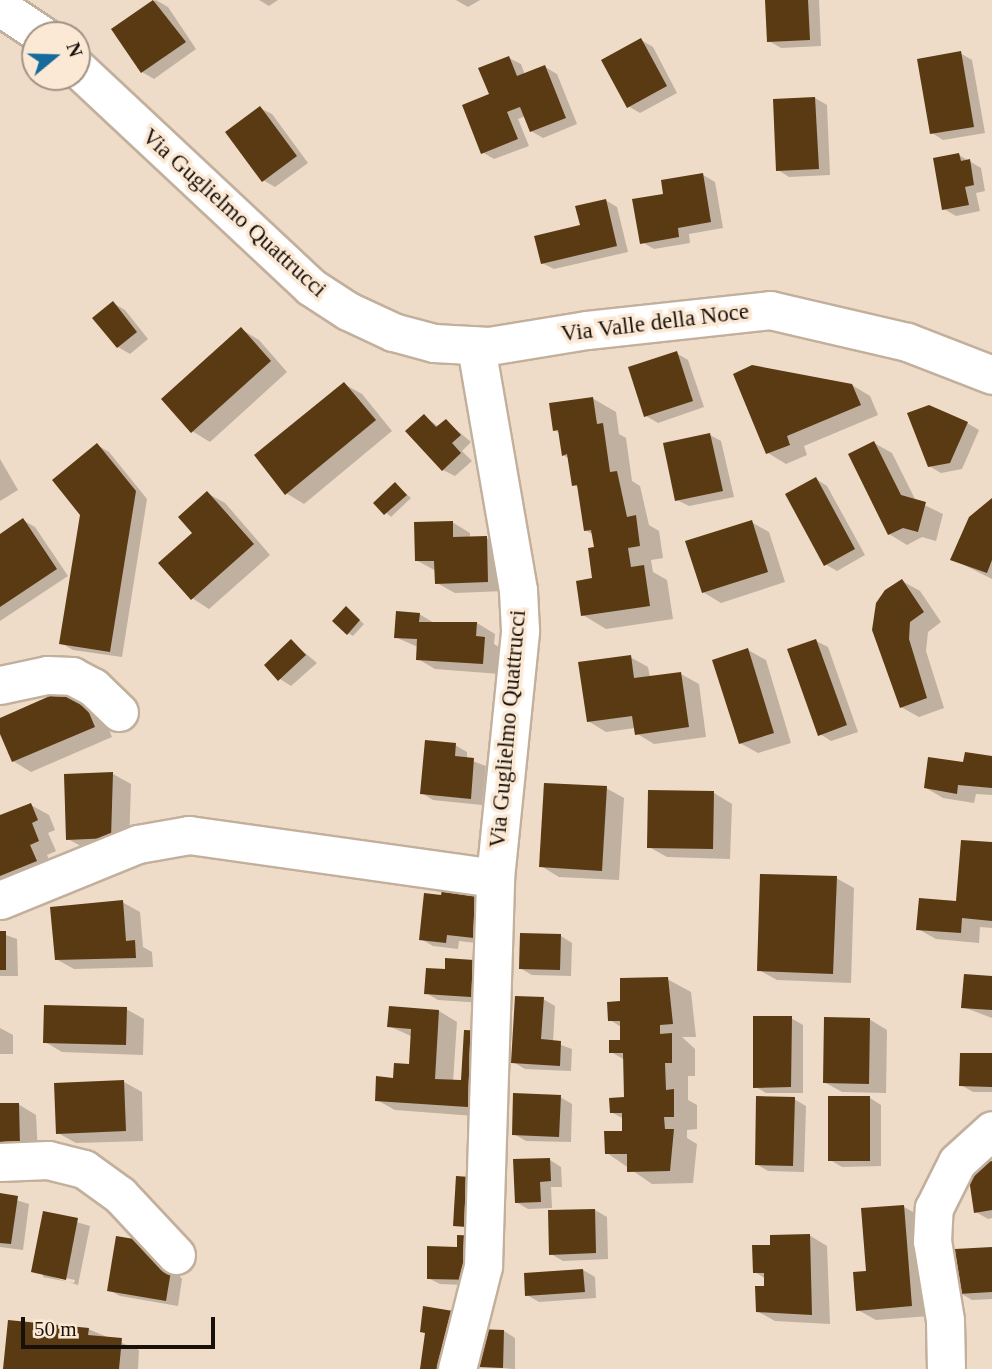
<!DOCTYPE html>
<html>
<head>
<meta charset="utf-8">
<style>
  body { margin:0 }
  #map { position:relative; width:992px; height:1369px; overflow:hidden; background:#efdcc8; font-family:Georgia,serif }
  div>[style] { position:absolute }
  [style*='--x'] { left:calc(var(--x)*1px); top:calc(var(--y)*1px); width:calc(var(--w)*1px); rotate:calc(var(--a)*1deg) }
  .shadow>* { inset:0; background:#0003 }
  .building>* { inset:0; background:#593a12 }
  .roads { filter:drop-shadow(2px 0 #c2b09d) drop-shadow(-2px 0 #c2b09d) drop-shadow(0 2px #c2b09d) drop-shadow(0 -2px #c2b09d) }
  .minor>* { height:37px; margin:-18.5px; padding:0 18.5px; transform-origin:18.5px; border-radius:18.5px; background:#fff }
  span { translate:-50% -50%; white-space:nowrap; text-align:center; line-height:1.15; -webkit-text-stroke:7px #fce9d5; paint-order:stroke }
  .street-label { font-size:23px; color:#17110a }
  .north { position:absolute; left:21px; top:21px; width:70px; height:70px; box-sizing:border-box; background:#fce9d5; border:2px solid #a09384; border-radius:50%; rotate:71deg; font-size:19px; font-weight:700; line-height:28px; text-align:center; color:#17110a }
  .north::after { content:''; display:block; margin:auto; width:24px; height:32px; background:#156b9b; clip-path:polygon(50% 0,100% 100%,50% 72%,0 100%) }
  .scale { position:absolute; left:21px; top:1317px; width:194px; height:32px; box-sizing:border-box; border:4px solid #17110a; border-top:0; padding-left:9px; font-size:21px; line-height:24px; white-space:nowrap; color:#17110a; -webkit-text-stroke:5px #fce9d5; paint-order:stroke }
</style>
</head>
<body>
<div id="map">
  <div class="shadow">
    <div style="clip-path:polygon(156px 0,168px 7px,196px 49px,154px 79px,142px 72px,113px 30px)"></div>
    <div style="clip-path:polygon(259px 0,278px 0,269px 6px)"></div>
    <div style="clip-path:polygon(456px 0,480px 0,468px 7px)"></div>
    <div style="clip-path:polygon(767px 0,819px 0,821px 46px,781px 48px,769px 41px)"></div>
    <div style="clip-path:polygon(641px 40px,653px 47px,677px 93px,640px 113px,628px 106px)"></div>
    <div style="clip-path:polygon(960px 53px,972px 60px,985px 133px,943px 140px,932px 133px)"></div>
    <div style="clip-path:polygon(509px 58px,521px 64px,525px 75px,545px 67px,557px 74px,577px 124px,543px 138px,531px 131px,525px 116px,518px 119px,529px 146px,494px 159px,482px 152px,491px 95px)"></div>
    <div style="clip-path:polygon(815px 98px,827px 105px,830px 175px,789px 177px,778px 170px)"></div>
    <div style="clip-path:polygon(260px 108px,272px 114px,308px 163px,275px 187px,263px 180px)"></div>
    <div style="clip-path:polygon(959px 155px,981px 168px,985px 191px,976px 193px,980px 211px,956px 216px,944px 209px)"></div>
    <div style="clip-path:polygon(703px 175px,715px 182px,723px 228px,689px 234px,690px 243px,654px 249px,642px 242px,665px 195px)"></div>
    <div style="clip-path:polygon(605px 200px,617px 207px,628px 252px,554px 269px,542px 263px)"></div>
    <div style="clip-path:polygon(113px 303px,125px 310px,148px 339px,130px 354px,118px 347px)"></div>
    <div style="clip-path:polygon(241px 329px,259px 340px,287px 372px,210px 442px,192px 431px)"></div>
    <div style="clip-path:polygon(676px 353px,688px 360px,704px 407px,658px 423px,646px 416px)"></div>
    <div style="clip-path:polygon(735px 375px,852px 385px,870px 396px,878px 415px,804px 446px,807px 455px,786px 464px,768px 453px)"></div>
    <div style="clip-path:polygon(344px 384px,362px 394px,392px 431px,304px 504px,286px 493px)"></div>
    <div style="clip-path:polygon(592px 398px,616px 412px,619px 434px,626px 438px,632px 481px,640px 486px,649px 525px,659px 531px,663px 558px,651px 560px,653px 572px,667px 580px,673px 619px,606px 629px,583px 615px,594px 580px,594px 535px,585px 530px,579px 488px,574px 485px,570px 459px,563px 455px,560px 433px,554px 430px)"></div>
    <div style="clip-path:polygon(424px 416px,439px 427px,446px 421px,471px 442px,462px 451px,472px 461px,455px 476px,443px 470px)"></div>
    <div style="clip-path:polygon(967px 423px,979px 430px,962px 469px,941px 473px,929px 466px)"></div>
    <div style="clip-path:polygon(710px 435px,721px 441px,734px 497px,689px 506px,677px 500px)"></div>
    <div style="clip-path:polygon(874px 443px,892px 453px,916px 501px,943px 514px,936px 541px,922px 537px,907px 545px,889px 534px)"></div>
    <div style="clip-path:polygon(97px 445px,109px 452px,147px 499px,122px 657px,73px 650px,61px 643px)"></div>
    <div style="clip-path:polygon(0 459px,18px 490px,0 501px)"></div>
    <div style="clip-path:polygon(816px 479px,827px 486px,865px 555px,837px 571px,825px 564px)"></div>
    <div style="clip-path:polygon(395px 484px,411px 498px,391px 517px,375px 503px)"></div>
    <div style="clip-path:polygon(207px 493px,225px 503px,270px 555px,209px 609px,192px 598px)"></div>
    <div style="clip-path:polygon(992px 500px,992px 579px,952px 559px)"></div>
    <div style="clip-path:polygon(23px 520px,35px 527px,68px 576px,0 621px,0 536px)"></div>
    <div style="clip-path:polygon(452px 522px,470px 533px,470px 538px,486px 538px,504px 548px,505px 591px,455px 593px,437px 583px,436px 571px,416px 560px)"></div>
    <div style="clip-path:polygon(751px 522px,769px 532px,785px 582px,721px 603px,703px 592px)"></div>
    <div style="clip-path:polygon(902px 581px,920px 591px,941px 622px,928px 632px,926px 651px,944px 708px,919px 717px,901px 707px)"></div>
    <div style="clip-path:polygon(346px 608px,364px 624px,353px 636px,348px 633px)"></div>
    <div style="clip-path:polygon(419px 614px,436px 624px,477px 623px,495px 634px,494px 644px,502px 649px,500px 674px,435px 669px,418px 659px,418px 647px,395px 637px)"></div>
    <div style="clip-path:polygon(816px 641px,828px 647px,858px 732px,831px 741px,820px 734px)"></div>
    <div style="clip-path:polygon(292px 642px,317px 663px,291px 686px,280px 679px)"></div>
    <div style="clip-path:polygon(748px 650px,766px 660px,791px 743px,758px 753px,740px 743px)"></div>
    <div style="clip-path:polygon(630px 657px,648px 667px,650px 678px,681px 674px,699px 684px,706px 737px,654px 744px,636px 733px,635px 728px,606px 732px,588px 721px)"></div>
    <div style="clip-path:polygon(95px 697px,112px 737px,31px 772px,13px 761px,0 720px)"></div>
    <div style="clip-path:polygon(455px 745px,467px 752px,467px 759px,486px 766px,482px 805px,433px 800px,422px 793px)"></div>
    <div style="clip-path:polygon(992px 757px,992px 795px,976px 794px,974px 803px,943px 798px,926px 788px,965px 764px)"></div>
    <div style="clip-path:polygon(113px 774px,131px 784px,129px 847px,86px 849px,68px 839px,66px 775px)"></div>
    <div style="clip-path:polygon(606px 788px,624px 798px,619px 880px,559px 877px,541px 866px)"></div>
    <div style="clip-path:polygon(714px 793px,732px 804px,730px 859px,667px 857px,649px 847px)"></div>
    <div style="clip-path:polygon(31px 805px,49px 815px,55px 830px,48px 833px,56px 851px,47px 855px,54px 871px,0 893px,0 817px)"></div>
    <div style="clip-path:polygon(992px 844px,992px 928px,980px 927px,979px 943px,936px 939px,918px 929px,958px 903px)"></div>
    <div style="clip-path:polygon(836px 878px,854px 888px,851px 983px,777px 980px,759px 970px)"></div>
    <div style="clip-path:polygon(478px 895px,485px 944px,459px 941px,458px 949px,433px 946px,421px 939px)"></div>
    <div style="clip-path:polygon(122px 902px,140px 912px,143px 947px,152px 952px,153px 967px,74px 969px,56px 959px)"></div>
    <div style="clip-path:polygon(0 933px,17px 939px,18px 976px,0 976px)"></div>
    <div style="clip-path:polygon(561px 936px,572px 943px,571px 976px,532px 975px,520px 968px)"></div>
    <div style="clip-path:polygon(427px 970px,498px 1004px,438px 1000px,426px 993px)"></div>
    <div style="clip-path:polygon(992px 978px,992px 1018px,963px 1007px)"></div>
    <div style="clip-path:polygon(667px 979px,691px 992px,696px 1037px,682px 1037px,695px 1049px,695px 1076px,688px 1076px,688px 1100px,697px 1105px,697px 1129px,687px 1130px,687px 1138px,697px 1144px,693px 1183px,652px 1184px,607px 1153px,624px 1132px,624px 1119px,611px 1112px,626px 1099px,625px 1060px,611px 1052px,621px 1041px,621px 1027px,610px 1020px,622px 1003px)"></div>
    <div style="clip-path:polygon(543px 999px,555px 1006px,553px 1042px,572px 1049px,571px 1071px,525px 1069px,513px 1062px)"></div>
    <div style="clip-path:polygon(126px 1009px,144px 1019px,143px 1055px,62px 1052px,45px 1042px)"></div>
    <div style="clip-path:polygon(439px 1011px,457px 1022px,453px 1082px,501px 1118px,395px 1110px,377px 1100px,411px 1066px,413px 1037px,389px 1026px)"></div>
    <div style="clip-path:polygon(791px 1018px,803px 1025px,803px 1093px,766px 1093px,754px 1086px)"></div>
    <div style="clip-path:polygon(869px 1019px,887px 1030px,886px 1093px,842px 1092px,824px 1082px)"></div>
    <div style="clip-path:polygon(0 1028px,13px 1035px,13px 1054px,0 1054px)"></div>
    <div style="clip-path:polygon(992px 1055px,992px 1092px,973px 1092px,961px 1085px)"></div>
    <div style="clip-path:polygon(124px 1082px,142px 1092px,143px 1141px,76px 1143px,58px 1133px)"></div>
    <div style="clip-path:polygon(560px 1097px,572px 1104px,571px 1142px,526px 1141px,514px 1134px)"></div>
    <div style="clip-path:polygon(870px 1098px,881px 1105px,881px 1166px,842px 1167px,830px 1160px)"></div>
    <div style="clip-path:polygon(794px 1099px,806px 1106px,804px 1172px,768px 1171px,756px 1164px)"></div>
    <div style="clip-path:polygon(0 1104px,18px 1104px,36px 1115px,38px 1154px,0 1156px)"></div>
    <div style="clip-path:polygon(550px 1160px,561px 1167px,562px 1187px,551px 1187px,552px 1208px,528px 1209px,516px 1202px)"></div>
    <div style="clip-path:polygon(992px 1163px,992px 1218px,988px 1219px,976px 1212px)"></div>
    <div style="clip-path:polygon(0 1195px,29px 1204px,23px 1250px,0 1247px)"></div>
    <div style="clip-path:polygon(904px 1207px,922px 1217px,930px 1316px,876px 1320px,858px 1310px,868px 1273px)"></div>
    <div style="clip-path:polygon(595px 1210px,607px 1217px,608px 1259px,563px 1261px,551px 1254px)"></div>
    <div style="clip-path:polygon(evenodd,45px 1213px,90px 1226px,78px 1285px,33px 1271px,45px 1213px,43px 1273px,75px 1280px,74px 1283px,43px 1277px,43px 1273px)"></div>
    <div style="clip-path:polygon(809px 1235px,827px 1246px,830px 1324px,775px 1321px,757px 1311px,766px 1279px,755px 1272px,772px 1246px)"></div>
    <div style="clip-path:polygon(992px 1248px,992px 1299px,972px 1300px,960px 1293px)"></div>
    <div style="clip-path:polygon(458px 1249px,490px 1286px,440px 1284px,428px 1278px)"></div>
    <div style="clip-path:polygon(158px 1250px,182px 1279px,178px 1306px,120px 1296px,109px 1290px)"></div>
    <div style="clip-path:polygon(583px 1270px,595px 1277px,596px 1298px,539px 1302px,527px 1295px)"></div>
    <div style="clip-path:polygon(88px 1329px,139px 1350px,138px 1369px,5px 1369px)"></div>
    <div style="clip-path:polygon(504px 1331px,515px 1338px,515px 1369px,479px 1366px)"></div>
  </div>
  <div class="building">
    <div style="clip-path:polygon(153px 0,186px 42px,141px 73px,111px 29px)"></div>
    <div style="clip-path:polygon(765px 0,808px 0,810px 40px,767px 42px)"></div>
    <div style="clip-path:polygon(641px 38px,667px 86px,627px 108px,601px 60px)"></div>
    <div style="clip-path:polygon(961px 51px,974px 127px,930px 134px,917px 59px)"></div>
    <div style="clip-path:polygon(509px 56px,517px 76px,545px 65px,566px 118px,530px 132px,520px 107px,507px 112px,518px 139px,481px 154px,462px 105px,489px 94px,478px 68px)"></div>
    <div style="clip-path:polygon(815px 97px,819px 169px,776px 171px,773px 99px)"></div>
    <div style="clip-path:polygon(260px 106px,297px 156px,262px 182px,225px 132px)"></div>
    <div style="clip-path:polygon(959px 153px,961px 161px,970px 159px,974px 185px,965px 187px,969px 205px,942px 210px,933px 158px)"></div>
    <div style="clip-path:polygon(703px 173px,711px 222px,678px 228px,679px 237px,640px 244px,632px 199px,663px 194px,661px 180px)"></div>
    <div style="clip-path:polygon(606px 199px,617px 246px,541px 264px,534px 236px,580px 225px,575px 206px)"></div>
    <div style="clip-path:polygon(113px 301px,137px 332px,117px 348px,92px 318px)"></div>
    <div style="clip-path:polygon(241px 327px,271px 361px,191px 433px,161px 399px)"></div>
    <div style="clip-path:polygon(677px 351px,693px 401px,644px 417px,628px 367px)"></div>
    <div style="clip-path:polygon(752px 365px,852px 384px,861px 405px,787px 436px,790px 445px,766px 454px,733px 374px)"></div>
    <div style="clip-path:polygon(344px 382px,376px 420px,285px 495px,254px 455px)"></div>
    <div style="clip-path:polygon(593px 397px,597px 424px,603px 423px,610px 472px,617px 471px,627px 517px,636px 515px,640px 546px,628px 548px,631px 567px,644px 565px,650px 606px,581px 616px,576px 581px,592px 578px,588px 548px,594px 547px,591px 530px,584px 531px,577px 485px,572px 486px,567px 454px,562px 456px,558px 430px,553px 431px,549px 403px)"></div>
    <div style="clip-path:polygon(929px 405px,968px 422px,950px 463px,928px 467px,907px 413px)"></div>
    <div style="clip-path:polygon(424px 414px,436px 427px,446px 419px,461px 435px,452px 443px,461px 453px,442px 471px,405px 431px)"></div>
    <div style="clip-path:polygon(710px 433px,723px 491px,675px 501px,663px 443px)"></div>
    <div style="clip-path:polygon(874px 441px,901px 495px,926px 502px,918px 532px,903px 528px,888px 535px,848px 454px)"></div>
    <div style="clip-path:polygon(97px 443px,136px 491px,110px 652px,59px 644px,80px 515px,52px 480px)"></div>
    <div style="clip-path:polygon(816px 477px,855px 549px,824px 566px,785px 494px)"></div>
    <div style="clip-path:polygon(395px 482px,407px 495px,384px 515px,373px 503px)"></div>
    <div style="clip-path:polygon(207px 491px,254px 544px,191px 600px,158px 563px,192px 533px,178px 517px)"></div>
    <div style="clip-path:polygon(992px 498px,992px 560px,987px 573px,950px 560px,969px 517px)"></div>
    <div style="clip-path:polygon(23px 518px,57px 569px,0 607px,0 534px)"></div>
    <div style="clip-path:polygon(752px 520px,768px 572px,702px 593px,685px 541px)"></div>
    <div style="clip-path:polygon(453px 521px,453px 537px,487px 536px,488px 582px,435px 584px,434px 561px,415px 561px,414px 522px)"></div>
    <div style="clip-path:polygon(902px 579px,924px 612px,910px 622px,909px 639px,927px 698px,900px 708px,872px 630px,876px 603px,885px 590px)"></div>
    <div style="clip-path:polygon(346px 606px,360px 620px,347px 635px,332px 621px)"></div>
    <div style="clip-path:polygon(396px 611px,420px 613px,419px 622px,477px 622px,476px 636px,485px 637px,483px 664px,416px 660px,417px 639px,394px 638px)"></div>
    <div style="clip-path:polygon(291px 639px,306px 655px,278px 681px,264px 665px)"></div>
    <div style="clip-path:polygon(816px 639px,847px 725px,818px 736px,787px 649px)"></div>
    <div style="clip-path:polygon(748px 648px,774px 733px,739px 744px,712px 660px)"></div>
    <div style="clip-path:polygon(631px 655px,634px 678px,681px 672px,689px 727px,635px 735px,632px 716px,587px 722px,578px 662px)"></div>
    <div style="clip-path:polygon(77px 684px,95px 727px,12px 762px,0 734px,0 718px)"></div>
    <div style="clip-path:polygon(425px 740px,456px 743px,455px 756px,474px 758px,471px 799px,420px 794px)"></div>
    <div style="clip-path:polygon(965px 752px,992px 756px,992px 788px,958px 785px,957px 794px,924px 788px,928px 757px,963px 762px)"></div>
    <div style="clip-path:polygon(113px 772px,111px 838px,66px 840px,64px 774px)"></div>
    <div style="clip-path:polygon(544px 783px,607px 786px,602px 871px,539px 867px)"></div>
    <div style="clip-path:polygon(648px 790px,714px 791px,713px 849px,647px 848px)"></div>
    <div style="clip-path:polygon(31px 803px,38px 820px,32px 823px,39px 841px,30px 845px,37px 861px,0 876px,0 815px)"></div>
    <div style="clip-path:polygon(961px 840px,992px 842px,992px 921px,962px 918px,961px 933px,916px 930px,919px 898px,956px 901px)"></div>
    <div style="clip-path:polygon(760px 874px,837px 876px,833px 974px,757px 971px)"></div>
    <div style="clip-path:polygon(442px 890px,479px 894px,474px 938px,447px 935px,446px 943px,419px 940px,424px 893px,441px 895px)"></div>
    <div style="clip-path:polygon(123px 900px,126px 941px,135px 940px,136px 958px,55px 960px,50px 907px)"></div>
    <div style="clip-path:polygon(0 931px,6px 931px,6px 970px,0 970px)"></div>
    <div style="clip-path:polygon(520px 933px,561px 934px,560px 970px,519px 969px)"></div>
    <div style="clip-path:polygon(445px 958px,488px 961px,486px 998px,424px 994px,426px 968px,445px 969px)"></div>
    <div style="clip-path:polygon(964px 974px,992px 976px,992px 1010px,961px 1008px)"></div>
    <div style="clip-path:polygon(668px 977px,673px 1024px,660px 1025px,660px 1034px,672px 1033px,672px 1063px,665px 1063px,666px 1090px,674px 1089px,674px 1117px,664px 1117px,665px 1129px,674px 1129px,670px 1171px,627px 1172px,627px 1154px,605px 1154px,604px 1131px,622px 1131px,622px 1113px,610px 1113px,609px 1098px,624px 1097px,623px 1053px,609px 1053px,609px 1040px,620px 1040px,620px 1021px,608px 1021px,607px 1002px,620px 1001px,620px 978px)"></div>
    <div style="clip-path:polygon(515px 996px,544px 997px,541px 1039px,561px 1041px,560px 1066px,511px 1063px)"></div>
    <div style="clip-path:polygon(44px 1005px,127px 1007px,126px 1045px,43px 1043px)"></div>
    <div style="clip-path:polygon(389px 1006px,439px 1010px,435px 1079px,461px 1080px,464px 1030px,489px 1031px,483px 1108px,375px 1101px,376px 1076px,393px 1078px,394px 1063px,409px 1064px,411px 1029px,387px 1027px)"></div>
    <div style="clip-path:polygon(753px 1016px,792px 1016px,791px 1087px,753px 1088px)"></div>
    <div style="clip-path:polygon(824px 1017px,870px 1018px,869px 1084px,823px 1083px)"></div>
    <div style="clip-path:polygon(960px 1053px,992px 1053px,992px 1087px,959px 1086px)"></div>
    <div style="clip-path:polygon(124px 1080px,126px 1131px,56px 1134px,54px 1083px)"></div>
    <div style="clip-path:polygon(513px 1093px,561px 1095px,559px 1137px,512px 1135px)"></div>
    <div style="clip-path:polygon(756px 1096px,795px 1097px,793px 1166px,755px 1165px)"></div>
    <div style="clip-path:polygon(828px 1096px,870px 1096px,870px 1161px,828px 1161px)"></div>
    <div style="clip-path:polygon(0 1103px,19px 1103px,20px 1145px,0 1146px)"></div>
    <div style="clip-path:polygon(550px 1158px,551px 1181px,540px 1182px,541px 1202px,515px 1203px,513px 1159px)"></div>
    <div style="clip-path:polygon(992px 1161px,992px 1210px,974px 1213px,967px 1165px)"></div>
    <div style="clip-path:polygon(456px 1176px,483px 1178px,480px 1228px,453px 1226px)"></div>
    <div style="clip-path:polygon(0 1193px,18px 1196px,11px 1244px,0 1243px)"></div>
    <div style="clip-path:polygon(904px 1205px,912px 1306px,856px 1311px,853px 1272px,866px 1271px,861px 1208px)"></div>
    <div style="clip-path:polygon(595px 1209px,596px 1253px,549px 1255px,548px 1210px)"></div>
    <div style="clip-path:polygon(43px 1211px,78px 1218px,66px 1280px,31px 1272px)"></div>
    <div style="clip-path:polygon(810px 1234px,812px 1315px,756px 1312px,755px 1286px,764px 1286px,764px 1273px,753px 1273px,752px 1245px,770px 1245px,770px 1235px)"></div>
    <div style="clip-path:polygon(457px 1235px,480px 1236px,479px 1280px,427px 1279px,427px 1246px,457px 1247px)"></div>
    <div style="clip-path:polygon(116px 1236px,146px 1241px,171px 1271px,166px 1301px,107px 1291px)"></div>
    <div style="clip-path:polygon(992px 1247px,992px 1292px,958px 1294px,955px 1249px)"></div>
    <div style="clip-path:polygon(583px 1269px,585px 1292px,525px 1296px,524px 1273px)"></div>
    <div style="clip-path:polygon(423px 1306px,453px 1311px,453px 1369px,420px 1369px,425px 1333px,420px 1332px)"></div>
    <div style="clip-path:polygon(8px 1320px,89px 1328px,88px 1335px,122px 1338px,119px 1369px,3px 1369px)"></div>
    <div style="clip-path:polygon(478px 1329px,504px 1330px,503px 1368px,477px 1367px)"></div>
  </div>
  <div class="roads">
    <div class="minor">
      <div style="--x:0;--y:7;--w:50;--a:33.7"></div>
      <div style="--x:77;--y:68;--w:320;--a:43.1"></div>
      <div style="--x:311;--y:287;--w:44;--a:33"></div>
      <div style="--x:348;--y:311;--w:50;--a:25"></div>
      <div style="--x:393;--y:332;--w:42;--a:15"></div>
      <div style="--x:434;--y:343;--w:55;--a:3.1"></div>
      <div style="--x:489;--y:346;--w:99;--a:-9.3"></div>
      <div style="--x:587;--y:330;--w:184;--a:-6.2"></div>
      <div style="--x:770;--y:310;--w:141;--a:13.1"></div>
      <div style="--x:907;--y:342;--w:91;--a:21.2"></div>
      <div style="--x:0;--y:685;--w:48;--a:-12"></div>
      <div style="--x:47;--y:675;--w:25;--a:2"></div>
      <div style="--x:72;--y:676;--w:24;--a:28"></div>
      <div style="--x:93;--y:687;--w:36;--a:44"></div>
      <div style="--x:0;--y:900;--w:149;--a:-22.1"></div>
      <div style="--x:138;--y:844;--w:52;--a:-10"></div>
      <div style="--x:189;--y:835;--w:309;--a:8"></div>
      <div style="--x:0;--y:1162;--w:48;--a:-2.4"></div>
      <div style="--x:48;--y:1160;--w:37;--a:14"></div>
      <div style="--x:84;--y:1169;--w:44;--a:35.8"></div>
      <div style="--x:120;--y:1195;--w:82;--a:47"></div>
      <div style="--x:457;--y:1369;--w:106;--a:-75.8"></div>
      <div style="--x:483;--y:1266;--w:388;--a:-88.2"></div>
      <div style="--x:495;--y:878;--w:249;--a:-84.2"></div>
      <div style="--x:520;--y:630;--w:40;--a:-92.9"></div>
      <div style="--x:518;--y:590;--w:248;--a:-99.8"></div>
      <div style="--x:946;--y:1369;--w:49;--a:-91.2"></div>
      <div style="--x:945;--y:1320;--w:80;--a:-99.3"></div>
      <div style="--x:932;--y:1241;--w:33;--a:-87"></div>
      <div style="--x:934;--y:1208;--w:51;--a:-63.4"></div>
      <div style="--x:957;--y:1162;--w:47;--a:-42.4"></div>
    </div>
  </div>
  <div class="street-label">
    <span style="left:234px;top:213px;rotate:42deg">Via Guglielmo Quattrucci</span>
    <span style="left:655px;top:323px;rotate:-7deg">Via Valle della Noce</span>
    <span style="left:508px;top:729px;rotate:-85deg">Via Guglielmo Quattrucci</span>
  </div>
  <div class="north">N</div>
  <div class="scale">50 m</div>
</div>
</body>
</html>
